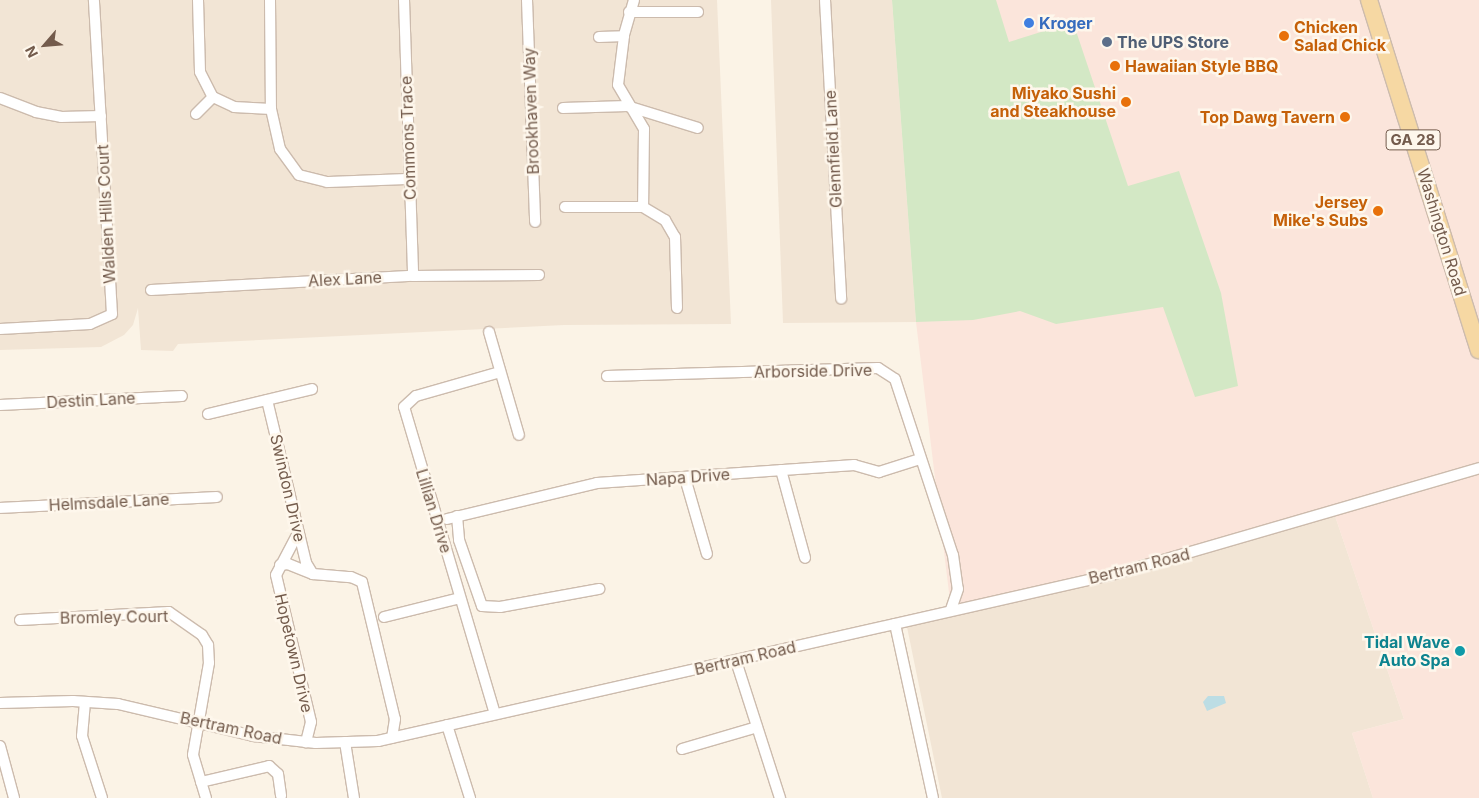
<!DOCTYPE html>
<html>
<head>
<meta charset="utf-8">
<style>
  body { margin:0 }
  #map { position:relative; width:1479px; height:798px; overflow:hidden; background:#fbf3e6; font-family:Inter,sans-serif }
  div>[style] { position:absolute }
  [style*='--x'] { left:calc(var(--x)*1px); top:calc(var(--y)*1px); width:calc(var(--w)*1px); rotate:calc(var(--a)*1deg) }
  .residential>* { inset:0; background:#f2e5d5 }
  .commercial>* { inset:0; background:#fbe5db }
  .green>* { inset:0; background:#d3e8c5 }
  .water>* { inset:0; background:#bcdde4 }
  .roads { filter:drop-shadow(1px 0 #ccbbad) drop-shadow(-1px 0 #ccbbad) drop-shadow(0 1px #ccbbad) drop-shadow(0 -1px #ccbbad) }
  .street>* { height:10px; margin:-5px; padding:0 5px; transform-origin:5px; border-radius:5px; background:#fff }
  .primary>* { height:16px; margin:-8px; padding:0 8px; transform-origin:8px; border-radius:8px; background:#f6d8a3 }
  .dots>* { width:14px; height:14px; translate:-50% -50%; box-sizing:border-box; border:2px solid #fef7ec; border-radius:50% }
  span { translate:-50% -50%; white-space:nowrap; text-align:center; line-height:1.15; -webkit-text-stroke:5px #fef7ec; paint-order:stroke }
  .shield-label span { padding:1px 4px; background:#fef7ec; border:1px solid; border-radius:4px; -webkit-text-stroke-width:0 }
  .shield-label { font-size:15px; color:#735b4c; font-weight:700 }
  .shop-label { font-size:16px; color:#366cbe; font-weight:700 }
  .left { translate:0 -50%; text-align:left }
  .food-label { font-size:16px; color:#c56008; font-weight:700 }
  .right { translate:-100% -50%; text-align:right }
  .service-label { font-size:16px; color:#4e5e75; font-weight:700 }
  .street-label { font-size:16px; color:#735b4c }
  .culture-label { font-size:16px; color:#0d838f; font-weight:700 }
  .north { position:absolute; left:20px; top:20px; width:50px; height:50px; -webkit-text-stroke:4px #fef7ec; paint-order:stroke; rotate:243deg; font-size:14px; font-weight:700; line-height:20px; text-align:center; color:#735b4c }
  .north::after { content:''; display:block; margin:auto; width:18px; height:22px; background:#735b4c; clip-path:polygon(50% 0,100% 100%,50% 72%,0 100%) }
</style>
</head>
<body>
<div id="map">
  <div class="residential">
    <div style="clip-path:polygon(0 0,717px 0,731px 324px,564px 325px,178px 344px,173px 351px,141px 350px,138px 308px,133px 325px,124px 335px,101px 347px,0 350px)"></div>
    <div style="clip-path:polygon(771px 0,892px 0,916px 322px,783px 323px)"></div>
    <div style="clip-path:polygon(1335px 516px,1404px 719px,1352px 733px,1373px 798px,942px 798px,907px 627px,1130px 572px)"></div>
  </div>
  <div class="commercial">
    <div style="clip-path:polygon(892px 0,1479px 0,1479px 798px,1373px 798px,1352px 733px,1404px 719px,1335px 516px,951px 609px,916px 322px)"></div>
  </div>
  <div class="green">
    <div style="clip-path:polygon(892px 0,996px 0,1009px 42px,1073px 22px,1128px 186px,1179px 171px,1221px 293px,1238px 386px,1195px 397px,1163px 307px,1056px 324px,1020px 311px,973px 320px,916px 322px)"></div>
  </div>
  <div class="water">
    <div style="clip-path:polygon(1208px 696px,1224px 696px,1226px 703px,1207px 711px,1203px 702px)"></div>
  </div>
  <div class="roads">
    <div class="street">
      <div style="--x:198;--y:0;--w:72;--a:88.4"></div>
      <div style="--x:200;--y:72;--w:28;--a:63"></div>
      <div style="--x:213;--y:97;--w:23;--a:25"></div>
      <div style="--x:234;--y:107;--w:37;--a:3"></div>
      <div style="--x:270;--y:0;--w:109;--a:89.5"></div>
      <div style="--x:271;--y:109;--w:41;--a:77.3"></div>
      <div style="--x:280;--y:149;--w:32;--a:54"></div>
      <div style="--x:299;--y:175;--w:29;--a:14"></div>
      <div style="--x:327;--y:182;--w:81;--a:-2.1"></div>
      <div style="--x:404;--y:0;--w:276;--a:88.1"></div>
      <div style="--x:527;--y:0;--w:222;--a:87.9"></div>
      <div style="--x:634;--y:0;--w:37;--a:106"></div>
      <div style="--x:624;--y:36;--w:49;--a:97"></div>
      <div style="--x:618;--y:85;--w:51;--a:59.4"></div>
      <div style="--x:644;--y:129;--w:78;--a:90.7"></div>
      <div style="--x:643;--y:207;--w:26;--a:31"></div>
      <div style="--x:665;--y:220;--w:20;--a:60"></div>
      <div style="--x:675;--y:237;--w:71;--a:88.4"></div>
      <div style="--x:825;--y:0;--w:299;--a:86.9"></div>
      <div style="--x:629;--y:12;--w:69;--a:0"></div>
      <div style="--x:599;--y:37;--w:25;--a:-2"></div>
      <div style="--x:0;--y:98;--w:39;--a:21"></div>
      <div style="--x:36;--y:112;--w:25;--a:11"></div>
      <div style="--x:61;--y:117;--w:40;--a:-1.4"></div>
      <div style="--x:563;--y:108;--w:64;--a:-1.8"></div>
      <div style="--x:627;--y:106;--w:74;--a:17.2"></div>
      <div style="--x:196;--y:114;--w:24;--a:-45"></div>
      <div style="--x:565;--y:207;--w:78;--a:0"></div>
      <div style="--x:151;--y:290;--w:262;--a:-3.1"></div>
      <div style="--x:413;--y:276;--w:126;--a:-0.5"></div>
      <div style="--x:0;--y:329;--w:90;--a:-3.2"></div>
      <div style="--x:90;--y:324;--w:24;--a:-24"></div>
      <div style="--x:112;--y:314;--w:315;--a:-93.3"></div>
      <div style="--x:489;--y:332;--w:107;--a:73.8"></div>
      <div style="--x:607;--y:376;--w:271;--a:-1.7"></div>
      <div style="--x:878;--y:368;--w:20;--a:33"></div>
      <div style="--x:895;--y:379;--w:185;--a:71.8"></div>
      <div style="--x:953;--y:555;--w:34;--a:82"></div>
      <div style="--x:958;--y:589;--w:21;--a:109"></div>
      <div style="--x:267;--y:400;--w:168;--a:76.5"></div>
      <div style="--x:306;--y:563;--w:13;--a:58"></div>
      <div style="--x:0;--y:405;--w:182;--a:-2.8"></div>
      <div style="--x:208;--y:414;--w:107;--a:-13.5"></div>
      <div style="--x:781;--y:470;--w:91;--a:74.7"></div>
      <div style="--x:685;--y:478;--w:79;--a:73.9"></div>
      <div style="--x:0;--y:508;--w:217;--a:-2.9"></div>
      <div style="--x:457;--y:516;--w:24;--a:85"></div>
      <div style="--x:459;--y:540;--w:70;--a:70.8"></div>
      <div style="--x:482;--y:606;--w:18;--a:3"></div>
      <div style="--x:500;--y:607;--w:101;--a:-10.3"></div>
      <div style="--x:447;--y:519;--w:154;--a:-13.5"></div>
      <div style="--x:597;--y:483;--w:258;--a:-4"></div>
      <div style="--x:854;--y:465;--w:26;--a:16"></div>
      <div style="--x:879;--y:472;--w:43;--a:-17.6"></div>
      <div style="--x:298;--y:533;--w:47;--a:117.6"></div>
      <div style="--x:276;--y:575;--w:151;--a:76.6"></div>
      <div style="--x:311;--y:722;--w:21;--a:104"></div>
      <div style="--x:280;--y:565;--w:8;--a:-7"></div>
      <div style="--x:288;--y:564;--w:27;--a:22"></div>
      <div style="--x:313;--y:574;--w:38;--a:5"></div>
      <div style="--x:351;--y:577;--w:12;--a:24"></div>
      <div style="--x:362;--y:582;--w:141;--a:76.5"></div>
      <div style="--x:395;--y:719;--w:19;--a:99"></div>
      <div style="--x:384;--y:617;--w:78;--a:-14"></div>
      <div style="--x:20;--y:620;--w:149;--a:-3.1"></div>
      <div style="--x:169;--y:612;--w:40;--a:34.9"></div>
      <div style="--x:202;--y:635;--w:12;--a:59"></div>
      <div style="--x:208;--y:645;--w:18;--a:87"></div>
      <div style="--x:209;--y:663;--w:93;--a:99.9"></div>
      <div style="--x:193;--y:755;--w:45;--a:73.2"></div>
      <div style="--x:895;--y:624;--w:178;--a:77.7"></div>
      <div style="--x:736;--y:661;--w:144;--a:72.2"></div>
      <div style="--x:85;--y:702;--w:34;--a:95"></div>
      <div style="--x:82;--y:736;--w:65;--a:72.1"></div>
      <div style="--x:0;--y:703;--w:73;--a:-1.6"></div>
      <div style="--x:73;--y:701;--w:45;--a:3.8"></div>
      <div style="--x:118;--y:704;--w:139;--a:13.3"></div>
      <div style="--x:253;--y:736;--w:63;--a:6.3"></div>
      <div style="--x:316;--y:743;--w:62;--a:-1.8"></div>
      <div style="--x:378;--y:741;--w:756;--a:-12.77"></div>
      <div style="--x:1115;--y:574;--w:379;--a:-16.2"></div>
      <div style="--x:495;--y:714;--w:320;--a:-106.5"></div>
      <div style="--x:404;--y:407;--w:16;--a:-43"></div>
      <div style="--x:416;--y:396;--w:87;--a:-15.9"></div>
      <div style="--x:447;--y:725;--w:77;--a:72.5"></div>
      <div style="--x:345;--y:742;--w:57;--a:80.9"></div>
      <div style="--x:0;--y:746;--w:54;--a:74.9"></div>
      <div style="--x:682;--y:749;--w:78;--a:-16.3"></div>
      <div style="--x:201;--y:782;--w:70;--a:-13.2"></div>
      <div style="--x:269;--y:766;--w:12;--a:42"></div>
      <div style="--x:278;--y:774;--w:22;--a:82"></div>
    </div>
    <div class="primary">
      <div style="--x:1369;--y:0;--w:367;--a:72.6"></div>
    </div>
  </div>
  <div class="dots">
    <div style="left:1029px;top:23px;background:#3f7fe0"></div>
    <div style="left:1284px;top:36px;background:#e8710a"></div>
    <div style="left:1107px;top:42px;background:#5c6f8a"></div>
    <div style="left:1115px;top:66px;background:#e8710a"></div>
    <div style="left:1126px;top:102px;background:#e8710a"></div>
    <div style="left:1345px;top:117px;background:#e8710a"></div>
    <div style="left:1378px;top:211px;background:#e8710a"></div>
    <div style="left:1460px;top:651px;background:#0f9aa8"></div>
  </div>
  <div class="shield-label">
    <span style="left:1413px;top:140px">GA 28</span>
  </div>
  <div class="shop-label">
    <span class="left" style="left:1039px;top:23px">Kroger</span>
  </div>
  <div class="food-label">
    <span class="left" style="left:1294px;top:36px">Chicken<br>Salad Chick</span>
    <span class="left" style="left:1125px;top:66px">Hawaiian Style BBQ</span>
    <span class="right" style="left:1116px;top:102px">Miyako Sushi<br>and Steakhouse</span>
    <span class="right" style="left:1335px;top:117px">Top Dawg Tavern</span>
    <span class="right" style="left:1368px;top:211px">Jersey<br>Mike's Subs</span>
  </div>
  <div class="service-label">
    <span class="left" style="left:1117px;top:42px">The UPS Store</span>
  </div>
  <div class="street-label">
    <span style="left:531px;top:111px;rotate:-92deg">Brookhaven Way</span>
    <span style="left:408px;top:138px;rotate:-92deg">Commons Trace</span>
    <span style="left:833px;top:149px;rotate:-93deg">Glennfield Lane</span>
    <span style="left:106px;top:214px;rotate:-93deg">Walden Hills Court</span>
    <span style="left:1442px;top:232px;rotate:73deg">Washington Road</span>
    <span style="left:345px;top:279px;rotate:-3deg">Alex Lane</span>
    <span style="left:813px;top:371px;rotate:-1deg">Arborside Drive</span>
    <span style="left:91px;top:400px;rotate:-3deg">Destin Lane</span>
    <span style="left:688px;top:477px;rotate:-4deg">Napa Drive</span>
    <span style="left:288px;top:488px;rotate:77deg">Swindon Drive</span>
    <span style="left:109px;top:502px;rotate:-3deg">Helmsdale Lane</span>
    <span style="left:434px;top:511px;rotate:73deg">Lillian Drive</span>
    <span style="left:1139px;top:566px;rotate:-14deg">Bertram Road</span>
    <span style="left:114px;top:617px;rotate:-1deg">Bromley Court</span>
    <span style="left:294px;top:653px;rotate:77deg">Hopetown Drive</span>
    <span style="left:745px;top:658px;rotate:-13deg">Bertram Road</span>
    <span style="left:231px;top:728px;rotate:12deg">Bertram Road</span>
  </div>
  <div class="culture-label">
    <span class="right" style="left:1450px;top:651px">Tidal Wave<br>Auto Spa</span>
  </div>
  <div class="north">N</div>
</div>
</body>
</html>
